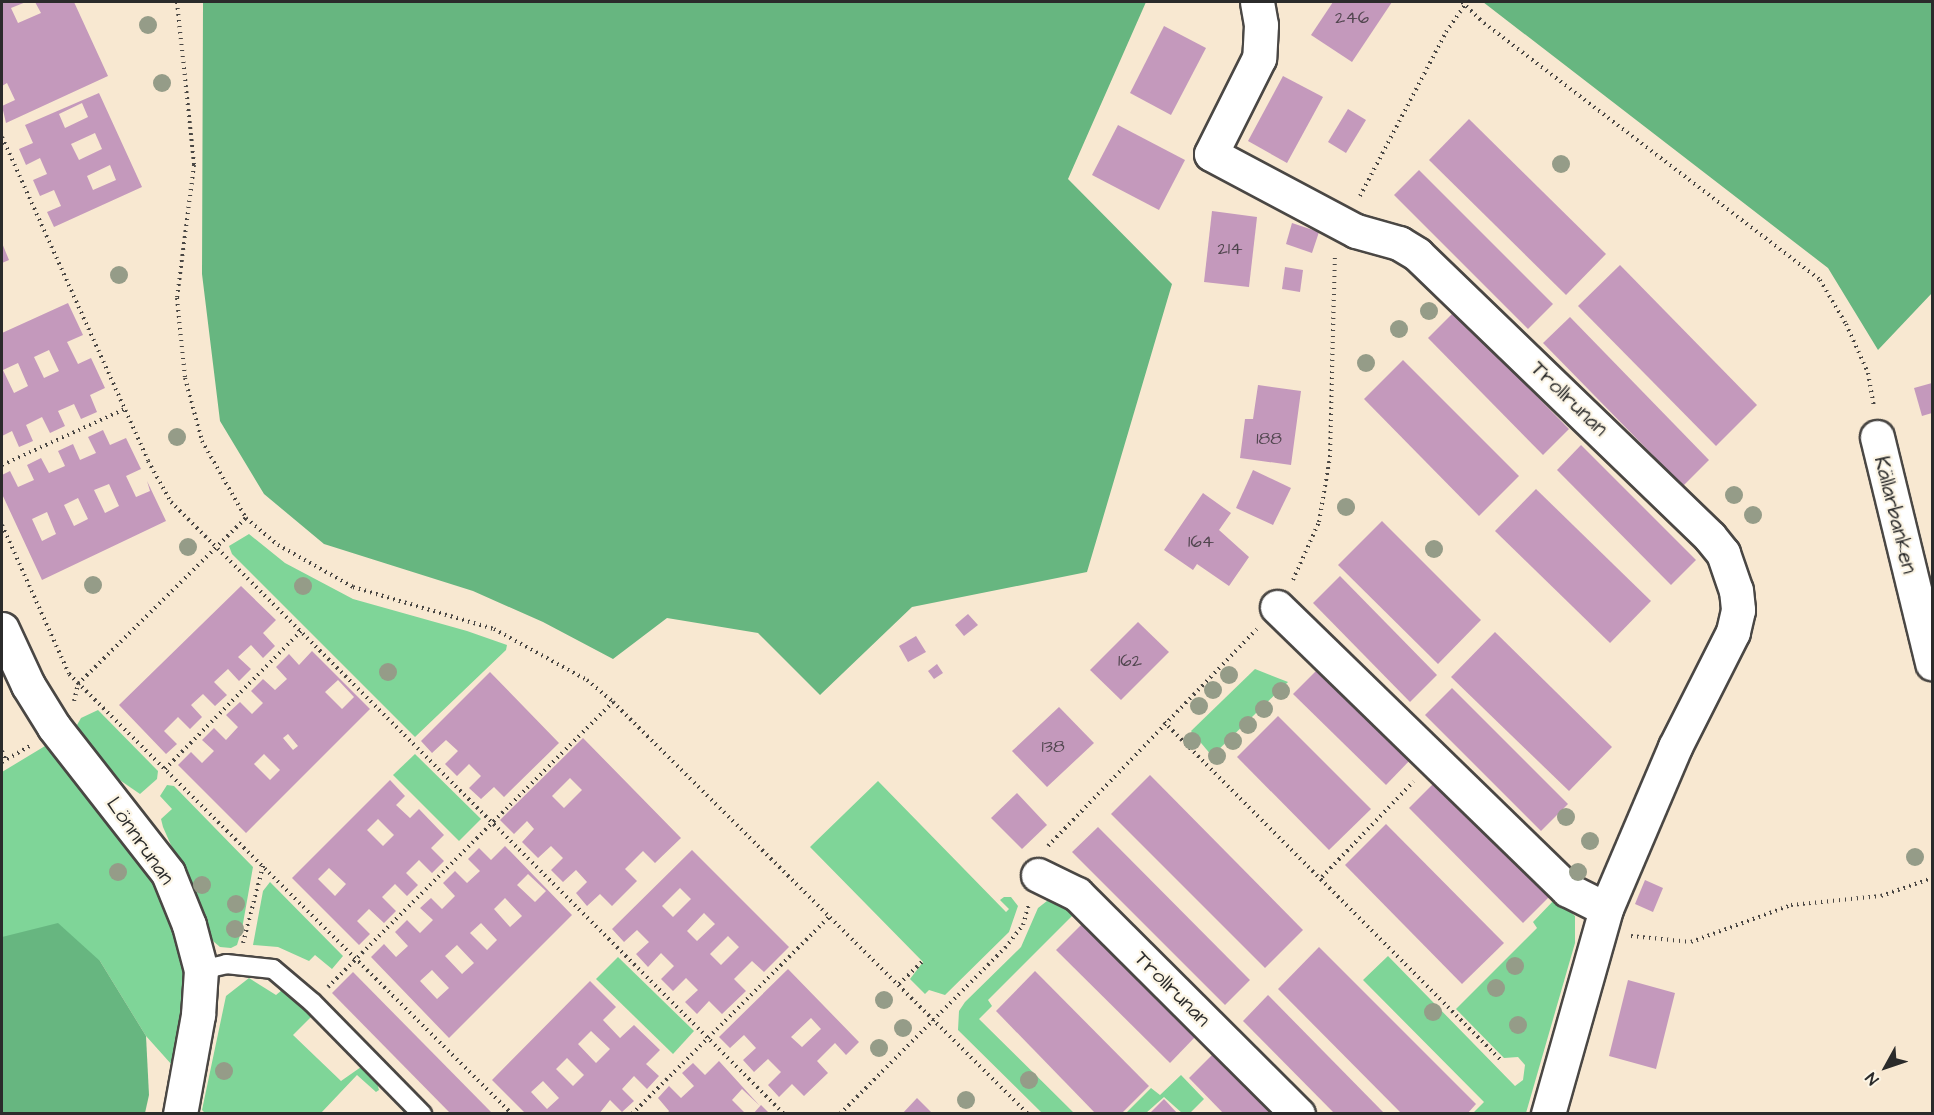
<!DOCTYPE html>
<html>
<head>
<meta charset="utf-8">
<style>
  body { margin:0 }
  #map { position:relative; width:1934px; height:1115px; overflow:hidden; background:#f8e8d1; font-family:"Architects Daughter",sans-serif }
  div>[style] { position:absolute }
  [style*='--x'] { left:calc(var(--x)*1px); top:calc(var(--y)*1px); width:calc(var(--w)*1px); rotate:calc(var(--a)*1deg) }
  .green>* { inset:0; background:#7fd598 }
  .forest>* { inset:0; background:#67b680 }
  .building>* { inset:0; background:#c499bc }
  .path>* { height:4px; margin-top:-2px; transform-origin:0; background:repeating-linear-gradient(90deg,#4a4744 0 1.5px,transparent 0 6px) }
  .roads { filter:drop-shadow(2px 0 #4a4744) drop-shadow(-2px 0 #4a4744) drop-shadow(0 2px #4a4744) drop-shadow(0 -2px #4a4744) }
  .lane>* { height:18px; margin:-9px; padding:0 9px; transform-origin:9px; border-radius:9px; background:#fff }
  .street>* { height:33px; margin:-16.5px; padding:0 16.5px; transform-origin:16.5px; border-radius:16.5px; background:#fff }
  .trees>* { width:18px; height:18px; margin:-9px; border-radius:50%; background:#959c88 }
  span { translate:-50% -50%; white-space:nowrap; text-align:center; line-height:1.15; -webkit-text-stroke:4.5px #fcf5e5; paint-order:stroke }
  .number-label { font-size:18px; color:#51464f }
  .number-label span { -webkit-text-stroke-width:0 }
  .street-label { font-size:21px; color:#2b2b2b }
  .frame { position:absolute; inset:0; border:3px solid #2b2b2b; pointer-events:none }
  .north { position:absolute; left:1856px; top:1037px; width:60px; height:60px; -webkit-text-stroke:4px #fcf5e5; paint-order:stroke; rotate:230deg; font-size:16px; font-weight:700; line-height:24px; text-align:center; color:#2b2b2b }
  .north::after { content:''; display:block; margin:auto; width:21px; height:27px; background:#2b2b2b; clip-path:polygon(50% 0,100% 100%,50% 72%,0 100%) }
</style>
</head>
<body>
<div id="map">
  <div class="green">
    <div style="clip-path:polygon(249px 534px,285px 563px,353px 599px,467px 631px,507px 645px,506px 650px,415px 737px,232px 554px,229px 546px)"></div>
    <div style="clip-path:polygon(1255px 669px,1288px 682px,1212px 756px,1191px 731px)"></div>
    <div style="clip-path:polygon(98px 710px,158px 771px,157px 779px,140px 794px,108px 772px,83px 738px,77px 725px,81px 718px)"></div>
    <div style="clip-path:polygon(50px 743px,164px 895px,182px 956px,185px 993px,172px 1065px,146px 1036px,100px 961px,2px 937px,2px 772px)"></div>
    <div style="clip-path:polygon(415px 754px,481px 819px,459px 841px,393px 775px)"></div>
    <div style="clip-path:polygon(878px 781px,1006px 912px,1009px 909px,1000px 900px,1004px 897px,1011px 897px,1018px 906px,1009px 932px,945px 995px,929px 990px,925px 994px,910px 979px,923px 962px,810px 847px)"></div>
    <div style="clip-path:polygon(167px 785px,174px 786px,253px 867px,242px 929px,237px 945px,231px 948px,220px 947px,213px 941px,163px 827px,161px 819px,172px 809px,160px 796px)"></div>
    <div style="clip-path:polygon(270px 882px,343px 956px,332px 969px,315px 955px,309px 961px,278px 947px,253px 945px,263px 891px)"></div>
    <div style="clip-path:polygon(1556px 898px,1575px 916px,1575px 943px,1526px 1113px,1473px 1113px,1484px 1102px,1363px 980px,1388px 956px,1515px 1086px,1523px 1080px,1525px 1065px,1518px 1057px,1504px 1058px,1456px 1009px,1537px 928px,1533px 922px)"></div>
    <div style="clip-path:polygon(1047px 901px,1063px 902px,1078px 910px,988px 1000px,992px 1006px,979px 1019px,1074px 1113px,1042px 1113px,958px 1030px,959px 1011px,965px 1002px,1021px 947px,1038px 908px)"></div>
    <div style="clip-path:polygon(618px 957px,694px 1031px,673px 1054px,596px 979px)"></div>
    <div style="clip-path:polygon(249px 978px,276px 995px,282px 990px,311px 1017px,293px 1035px,341px 1081px,361px 1067px,377px 1083px,379px 1090px,376px 1092px,357px 1075px,321px 1113px,205px 1113px,202px 1110px,226px 996px)"></div>
    <div style="clip-path:polygon(1181px 1075px,1204px 1099px,1190px 1113px,1182px 1113px,1164px 1097px,1146px 1113px,1126px 1113px,1151px 1088px,1160px 1095px)"></div>
  </div>
  <div class="forest">
    <div style="clip-path:polygon(203px 2px,1146px 2px,1068px 179px,1172px 284px,1087px 572px,912px 607px,820px 695px,758px 633px,667px 618px,613px 659px,543px 622px,473px 591px,324px 544px,264px 494px,220px 421px,202px 274px)"></div>
    <div style="clip-path:polygon(1483px 2px,1932px 2px,1932px 293px,1878px 350px,1828px 268px)"></div>
    <div style="clip-path:polygon(58px 923px,100px 961px,146px 1036px,149px 1095px,145px 1113px,2px 1113px,2px 937px)"></div>
  </div>
  <div class="building">
    <div style="clip-path:polygon(2px 2px,26px 2px,11px 8px,18px 23px,41px 13px,35px 2px,74px 2px,108px 76px,6px 123px,2px 106px,15px 100px,7px 83px,2px 86px)"></div>
    <div style="clip-path:polygon(1333px 2px,1392px 2px,1352px 62px,1311px 35px)"></div>
    <div style="clip-path:polygon(1164px 26px,1206px 48px,1171px 115px,1130px 93px)"></div>
    <div style="clip-path:polygon(1283px 76px,1323px 97px,1287px 163px,1248px 141px)"></div>
    <div style="clip-path:polygon(evenodd,99px 93px,142px 187px,54px 227px,47px 212px,61px 206px,54px 190px,40px 196px,33px 180px,47px 174px,40px 158px,26px 165px,19px 149px,33px 143px,25px 125px,99px 93px,82px 103px,88px 117px,65px 128px,59px 114px,82px 103px,99px 93px,95px 133px,102px 149px,79px 160px,71px 144px,95px 133px,99px 93px,110px 165px,116px 180px,93px 190px,87px 176px,110px 165px)"></div>
    <div style="clip-path:polygon(1348px 109px,1366px 120px,1346px 153px,1328px 142px)"></div>
    <div style="clip-path:polygon(1469px 119px,1606px 254px,1566px 295px,1429px 160px)"></div>
    <div style="clip-path:polygon(1118px 125px,1185px 160px,1159px 210px,1092px 175px)"></div>
    <div style="clip-path:polygon(1419px 170px,1553px 304px,1528px 329px,1394px 195px)"></div>
    <div style="clip-path:polygon(1212px 211px,1257px 217px,1249px 287px,1204px 282px)"></div>
    <div style="clip-path:polygon(1292px 223px,1319px 232px,1312px 253px,1286px 244px)"></div>
    <div style="clip-path:polygon(2px 243px,9px 260px,2px 263px)"></div>
    <div style="clip-path:polygon(1620px 265px,1757px 405px,1716px 446px,1578px 306px)"></div>
    <div style="clip-path:polygon(1285px 267px,1303px 270px,1300px 292px,1282px 289px)"></div>
    <div style="clip-path:polygon(evenodd,68px 303px,83px 335px,67px 342px,78px 364px,91px 358px,105px 388px,90px 395px,97px 412px,81px 419px,74px 404px,58px 411px,65px 426px,50px 433px,42px 417px,26px 425px,33px 441px,19px 447px,12px 431px,2px 436px,2px 333px,68px 303px,49px 350px,59px 371px,44px 378px,34px 357px,49px 350px,68px 303px,18px 363px,28px 386px,14px 393px,3px 370px,18px 363px)"></div>
    <div style="clip-path:polygon(1454px 312px,1569px 429px,1543px 455px,1428px 338px)"></div>
    <div style="clip-path:polygon(1570px 317px,1709px 460px,1683px 486px,1543px 343px)"></div>
    <div style="clip-path:polygon(1403px 360px,1519px 476px,1479px 516px,1364px 399px)"></div>
    <div style="clip-path:polygon(1932px 383px,1932px 413px,1922px 416px,1914px 388px)"></div>
    <div style="clip-path:polygon(1258px 385px,1301px 391px,1291px 465px,1240px 458px,1245px 419px,1253px 419px)"></div>
    <div style="clip-path:polygon(evenodd,103px 430px,110px 445px,126px 438px,141px 469px,126px 476px,136px 497px,150px 491px,147px 481px,166px 521px,42px 580px,2px 494px,2px 475px,10px 471px,18px 487px,34px 480px,27px 465px,41px 458px,49px 473px,65px 466px,58px 451px,73px 444px,80px 460px,96px 453px,88px 437px,103px 430px,109px 484px,119px 506px,105px 513px,94px 490px,109px 484px,103px 430px,78px 498px,88px 519px,74px 526px,64px 505px,78px 498px,103px 430px,47px 512px,56px 534px,42px 541px,32px 519px,47px 512px)"></div>
    <div style="clip-path:polygon(1581px 445px,1696px 560px,1671px 585px,1557px 470px)"></div>
    <div style="clip-path:polygon(1253px 470px,1291px 488px,1273px 525px,1236px 508px)"></div>
    <div style="clip-path:polygon(1536px 489px,1651px 601px,1610px 643px,1495px 531px)"></div>
    <div style="clip-path:polygon(1203px 493px,1231px 513px,1219px 530px,1249px 557px,1229px 586px,1197px 564px,1193px 570px,1164px 550px)"></div>
    <div style="clip-path:polygon(1382px 521px,1481px 620px,1438px 664px,1338px 565px)"></div>
    <div style="clip-path:polygon(1340px 576px,1437px 675px,1410px 702px,1313px 603px)"></div>
    <div style="clip-path:polygon(241px 586px,276px 620px,263px 633px,275px 646px,263px 658px,251px 645px,238px 657px,251px 669px,239px 681px,228px 669px,214px 682px,227px 695px,215px 706px,203px 694px,191px 705px,202px 717px,190px 729px,178px 717px,164px 731px,177px 744px,166px 754px,119px 705px)"></div>
    <div style="clip-path:polygon(968px 614px,978px 625px,964px 636px,955px 625px)"></div>
    <div style="clip-path:polygon(1138px 622px,1169px 652px,1121px 700px,1090px 670px)"></div>
    <div style="clip-path:polygon(1495px 632px,1612px 747px,1569px 791px,1451px 677px)"></div>
    <div style="clip-path:polygon(916px 636px,926px 652px,908px 662px,899px 646px)"></div>
    <div style="clip-path:polygon(evenodd,312px 651px,370px 709px,246px 833px,178px 765px,191px 752px,202px 763px,214px 751px,202px 740px,214px 728px,226px 740px,238px 727px,226px 715px,240px 702px,252px 714px,263px 703px,251px 691px,263px 679px,275px 690px,287px 679px,276px 667px,289px 654px,299px 665px,312px 651px,338px 680px,354px 697px,342px 709px,325px 692px,338px 680px,312px 651px,288px 734px,298px 746px,293px 750px,283px 738px,288px 734px,312px 651px,264px 754px,280px 770px,270px 780px,254px 764px,264px 754px)"></div>
    <div style="clip-path:polygon(937px 664px,943px 673px,934px 679px,928px 671px)"></div>
    <div style="clip-path:polygon(1320px 667px,1412px 758px,1386px 785px,1293px 694px)"></div>
    <div style="clip-path:polygon(490px 672px,559px 743px,504px 797px,494px 787px,481px 799px,469px 788px,481px 776px,469px 764px,457px 776px,445px 764px,458px 751px,446px 740px,432px 753px,421px 741px)"></div>
    <div style="clip-path:polygon(1452px 688px,1568px 804px,1541px 831px,1425px 715px)"></div>
    <div style="clip-path:polygon(1059px 707px,1094px 743px,1047px 787px,1012px 751px)"></div>
    <div style="clip-path:polygon(1278px 716px,1371px 809px,1329px 850px,1237px 757px)"></div>
    <div style="clip-path:polygon(evenodd,583px 738px,681px 838px,655px 863px,643px 851px,625px 869px,637px 881px,612px 906px,600px 894px,587px 906px,576px 893px,587px 882px,576px 870px,563px 882px,551px 870px,563px 858px,551px 846px,538px 858px,522px 842px,534px 829px,527px 821px,514px 834px,500px 820px,583px 738px,570px 778px,582px 790px,564px 808px,552px 796px,570px 778px)"></div>
    <div style="clip-path:polygon(1150px 775px,1303px 930px,1265px 968px,1111px 814px)"></div>
    <div style="clip-path:polygon(evenodd,390px 780px,405px 796px,396px 805px,410px 818px,419px 809px,444px 835px,431px 848px,444px 861px,432px 873px,419px 860px,406px 873px,418px 885px,407px 896px,395px 884px,382px 897px,396px 911px,384px 923px,369px 909px,357px 921px,370px 934px,359px 945px,292px 878px,390px 780px,378px 819px,394px 835px,383px 846px,367px 830px,378px 819px,390px 780px,329px 868px,346px 884px,335px 896px,318px 879px,329px 868px)"></div>
    <div style="clip-path:polygon(1435px 782px,1549px 897px,1523px 923px,1409px 808px)"></div>
    <div style="clip-path:polygon(1017px 793px,1047px 825px,1022px 849px,991px 818px)"></div>
    <div style="clip-path:polygon(1386px 824px,1504px 943px,1462px 984px,1345px 865px)"></div>
    <div style="clip-path:polygon(1098px 827px,1250px 980px,1225px 1005px,1072px 852px)"></div>
    <div style="clip-path:polygon(evenodd,505px 846px,572px 915px,449px 1038px,371px 957px,384px 944px,396px 957px,408px 946px,395px 932px,407px 920px,420px 933px,433px 920px,420px 908px,431px 898px,442px 909px,455px 896px,443px 883px,455px 871px,467px 883px,480px 871px,468px 859px,479px 848px,491px 860px,505px 846px,528px 874px,546px 891px,535px 902px,517px 885px,528px 874px,505px 846px,505px 898px,522px 916px,510px 927px,494px 909px,505px 898px,505px 846px,481px 923px,497px 940px,487px 950px,470px 933px,481px 923px,505px 846px,457px 945px,474px 963px,462px 974px,445px 956px,457px 945px,505px 846px,432px 970px,449px 988px,437px 999px,420px 981px,432px 970px)"></div>
    <div style="clip-path:polygon(evenodd,692px 850px,789px 947px,764px 972px,752px 961px,734px 979px,746px 991px,722px 1014px,709px 1001px,697px 1014px,685px 1002px,698px 990px,686px 978px,673px 991px,661px 979px,674px 966px,661px 953px,648px 967px,636px 954px,649px 942px,637px 930px,624px 942px,612px 929px,692px 850px,680px 888px,691px 899px,673px 917px,662px 906px,680px 888px,692px 850px,704px 913px,715px 924px,697px 941px,687px 931px,704px 913px,692px 850px,728px 936px,739px 947px,721px 965px,710px 954px,728px 936px)"></div>
    <div style="clip-path:polygon(1645px 880px,1663px 888px,1653px 912px,1635px 904px)"></div>
    <div style="clip-path:polygon(1082px 924px,1196px 1036px,1170px 1063px,1056px 950px)"></div>
    <div style="clip-path:polygon(1319px 947px,1476px 1104px,1467px 1114px,1402px 1114px,1278px 989px)"></div>
    <div style="clip-path:polygon(evenodd,788px 969px,859px 1042px,846px 1055px,835px 1043px,817px 1061px,828px 1073px,804px 1096px,792px 1084px,779px 1097px,768px 1085px,781px 1072px,768px 1059px,754px 1072px,743px 1060px,756px 1048px,744px 1035px,730px 1048px,719px 1037px,788px 969px,811px 1018px,821px 1029px,802px 1047px,791px 1037px,811px 1018px)"></div>
    <div style="clip-path:polygon(1035px 971px,1149px 1086px,1121px 1114px,1096px 1114px,996px 1011px)"></div>
    <div style="clip-path:polygon(353px 972px,493px 1114px,451px 1114px,332px 993px)"></div>
    <div style="clip-path:polygon(1628px 980px,1675px 993px,1656px 1069px,1609px 1056px)"></div>
    <div style="clip-path:polygon(evenodd,590px 981px,616px 1007px,603px 1020px,620px 1038px,634px 1025px,660px 1050px,646px 1064px,659px 1076px,647px 1089px,634px 1076px,622px 1089px,634px 1101px,622px 1112px,610px 1100px,599px 1114px,526px 1114px,492px 1080px,590px 981px,591px 1031px,610px 1049px,596px 1063px,578px 1044px,591px 1031px,590px 981px,567px 1058px,584px 1075px,573px 1086px,556px 1069px,567px 1058px,590px 981px,543px 1081px,559px 1098px,547px 1109px,531px 1092px,543px 1081px)"></div>
    <div style="clip-path:polygon(1268px 995px,1385px 1114px,1335px 1114px,1243px 1021px)"></div>
    <div style="clip-path:polygon(1215px 1052px,1276px 1114px,1224px 1114px,1189px 1078px)"></div>
    <div style="clip-path:polygon(719px 1061px,760px 1106px,742px 1089px,732px 1100px,746px 1114px,667px 1114px,669px 1111px,658px 1098px,669px 1086px,681px 1098px,694px 1086px,682px 1073px,693px 1063px,705px 1075px)"></div>
    <div style="clip-path:polygon(917px 1098px,933px 1114px,902px 1114px)"></div>
    <div style="clip-path:polygon(1164px 1099px,1178px 1114px,1149px 1114px)"></div>
    <div style="clip-path:polygon(761px 1105px,770px 1114px,753px 1114px)"></div>
  </div>
  <div class="path">
    <div style="--x:177;--y:2;--w:164;--a:84"></div>
    <div style="--x:194;--y:165;--w:134;--a:97.3"></div>
    <div style="--x:177;--y:298;--w:80;--a:84.3"></div>
    <div style="--x:185;--y:378;--w:65;--a:74.9"></div>
    <div style="--x:202;--y:441;--w:89;--a:60.3"></div>
    <div style="--x:246;--y:518;--w:42;--a:40.2"></div>
    <div style="--x:278;--y:545;--w:86;--a:29.2"></div>
    <div style="--x:353;--y:587;--w:147;--a:16.6"></div>
    <div style="--x:494;--y:629;--w:106;--a:28.7"></div>
    <div style="--x:587;--y:680;--w:34;--a:40"></div>
    <div style="--x:613;--y:702;--w:585;--a:44.79"></div>
    <div style="--x:1462;--y:2;--w:30;--a:44"></div>
    <div style="--x:1484;--y:23;--w:423;--a:37.4"></div>
    <div style="--x:1820;--y:280;--w:51;--a:59.4"></div>
    <div style="--x:1846;--y:324;--w:54;--a:65.8"></div>
    <div style="--x:1868;--y:373;--w:35;--a:80"></div>
    <div style="--x:2;--y:137;--w:355;--a:65.7"></div>
    <div style="--x:148;--y:461;--w:47;--a:60.7"></div>
    <div style="--x:171;--y:502;--w:866;--a:44.95"></div>
    <div style="--x:1360;--y:196;--w:185;--a:-62.3"></div>
    <div style="--x:1446;--y:32;--w:33;--a:-55"></div>
    <div style="--x:2;--y:465;--w:135;--a:-24.5"></div>
    <div style="--x:2;--y:525;--w:163;--a:65.8"></div>
    <div style="--x:69;--y:674;--w:624;--a:44.81"></div>
    <div style="--x:1293;--y:580;--w:64;--a:-65.9"></div>
    <div style="--x:1319;--y:522;--w:66;--a:-80.4"></div>
    <div style="--x:1330;--y:457;--w:201;--a:-88.6"></div>
    <div style="--x:74;--y:701;--w:17;--a:-77"></div>
    <div style="--x:78;--y:684;--w:236;--a:-44.7"></div>
    <div style="--x:1164;--y:722;--w:479;--a:45.1"></div>
    <div style="--x:2;--y:751;--w:9;--a:69"></div>
    <div style="--x:2;--y:762;--w:32;--a:-30"></div>
    <div style="--x:165;--y:769;--w:195;--a:-45.4"></div>
    <div style="--x:1048;--y:846;--w:301;--a:-46.1"></div>
    <div style="--x:1322;--y:877;--w:132;--a:-46.2"></div>
    <div style="--x:1631;--y:936;--w:60;--a:5.7"></div>
    <div style="--x:1691;--y:942;--w:107;--a:-20.3"></div>
    <div style="--x:1791;--y:905;--w:90;--a:-5.7"></div>
    <div style="--x:1881;--y:896;--w:54;--a:-19.4"></div>
    <div style="--x:243;--y:943;--w:80;--a:-75.4"></div>
    <div style="--x:899;--y:984;--w:32;--a:-44"></div>
    <div style="--x:328;--y:987;--w:403;--a:-45"></div>
    <div style="--x:632;--y:1114;--w:280;--a:-45"></div>
    <div style="--x:840;--y:1114;--w:234;--a:-45.2"></div>
    <div style="--x:1005;--y:948;--w:29;--a:-52"></div>
    <div style="--x:1023;--y:925;--w:22;--a:-74"></div>
  </div>
  <div class="roads">
    <div class="lane">
      <div style="--x:201;--y:970;--w:26;--a:-13"></div>
      <div style="--x:226;--y:964;--w:47;--a:6.1"></div>
      <div style="--x:273;--y:969;--w:52;--a:40.4"></div>
      <div style="--x:313;--y:1003;--w:156;--a:45.5"></div>
    </div>
    <div class="street">
      <div style="--x:1257;--y:2;--w:23;--a:80"></div>
      <div style="--x:1261;--y:25;--w:33;--a:93"></div>
      <div style="--x:1259;--y:58;--w:107;--a:116.6"></div>
      <div style="--x:1211;--y:154;--w:164;--a:28"></div>
      <div style="--x:1356;--y:231;--w:45;--a:15.6"></div>
      <div style="--x:1399;--y:243;--w:21;--a:31"></div>
      <div style="--x:1417;--y:254;--w:407;--a:44"></div>
      <div style="--x:1710;--y:537;--w:21;--a:51"></div>
      <div style="--x:1723;--y:553;--w:39;--a:71"></div>
      <div style="--x:1736;--y:590;--w:20;--a:84"></div>
      <div style="--x:1738;--y:610;--w:23;--a:103"></div>
      <div style="--x:1733;--y:632;--w:129;--a:116.8"></div>
      <div style="--x:1675;--y:747;--w:176;--a:113.1"></div>
      <div style="--x:1606;--y:909;--w:213;--a:105.8"></div>
      <div style="--x:1877;--y:437;--w:233;--a:76.3"></div>
      <div style="--x:1277;--y:607;--w:406;--a:44.2"></div>
      <div style="--x:1568;--y:890;--w:42;--a:26.6"></div>
      <div style="--x:2;--y:629;--w:62;--a:65.1"></div>
      <div style="--x:28;--y:685;--w:49;--a:58.2"></div>
      <div style="--x:54;--y:727;--w:185;--a:52"></div>
      <div style="--x:168;--y:873;--w:56;--a:68"></div>
      <div style="--x:189;--y:925;--w:47;--a:75.1"></div>
      <div style="--x:201;--y:970;--w:45;--a:93.8"></div>
      <div style="--x:198;--y:1015;--w:101;--a:100.3"></div>
      <div style="--x:1038;--y:875;--w:43;--a:26"></div>
      <div style="--x:1077;--y:894;--w:312;--a:44.9"></div>
    </div>
  </div>
  <div class="trees">
    <div style="left:148px;top:25px"></div>
    <div style="left:162px;top:83px"></div>
    <div style="left:1561px;top:164px"></div>
    <div style="left:119px;top:275px"></div>
    <div style="left:1429px;top:311px"></div>
    <div style="left:1399px;top:329px"></div>
    <div style="left:1366px;top:363px"></div>
    <div style="left:177px;top:437px"></div>
    <div style="left:1734px;top:495px"></div>
    <div style="left:1346px;top:507px"></div>
    <div style="left:1753px;top:515px"></div>
    <div style="left:188px;top:547px"></div>
    <div style="left:1434px;top:549px"></div>
    <div style="left:93px;top:585px"></div>
    <div style="left:303px;top:586px"></div>
    <div style="left:388px;top:672px"></div>
    <div style="left:1229px;top:675px"></div>
    <div style="left:1213px;top:690px"></div>
    <div style="left:1281px;top:691px"></div>
    <div style="left:1199px;top:706px"></div>
    <div style="left:1264px;top:709px"></div>
    <div style="left:1248px;top:725px"></div>
    <div style="left:1192px;top:741px"></div>
    <div style="left:1233px;top:741px"></div>
    <div style="left:1217px;top:756px"></div>
    <div style="left:1566px;top:817px"></div>
    <div style="left:1590px;top:841px"></div>
    <div style="left:1915px;top:857px"></div>
    <div style="left:118px;top:872px"></div>
    <div style="left:1578px;top:872px"></div>
    <div style="left:202px;top:885px"></div>
    <div style="left:236px;top:904px"></div>
    <div style="left:235px;top:929px"></div>
    <div style="left:1515px;top:966px"></div>
    <div style="left:1496px;top:988px"></div>
    <div style="left:884px;top:1000px"></div>
    <div style="left:1433px;top:1012px"></div>
    <div style="left:1518px;top:1025px"></div>
    <div style="left:903px;top:1028px"></div>
    <div style="left:879px;top:1048px"></div>
    <div style="left:224px;top:1071px"></div>
    <div style="left:1029px;top:1080px"></div>
    <div style="left:966px;top:1100px"></div>
  </div>
  <div class="number-label">
    <span style="left:1352px;top:18px">246</span>
    <span style="left:1230px;top:249px">214</span>
    <span style="left:1269px;top:439px">188</span>
    <span style="left:1201px;top:542px">164</span>
    <span style="left:1130px;top:661px">162</span>
    <span style="left:1053px;top:747px">138</span>
  </div>
  <div class="street-label">
    <span style="left:1569px;top:399px;rotate:44deg">Trollrunan</span>
    <span style="left:1895px;top:515px;rotate:76deg">Källarbanken</span>
    <span style="left:140px;top:841px;rotate:55deg">Lönnrunan</span>
    <span style="left:1172px;top:989px;rotate:45deg">Trollrunan</span>
  </div>
  <div class="frame"></div>
  <div class="north">N</div>
</div>
</body>
</html>
